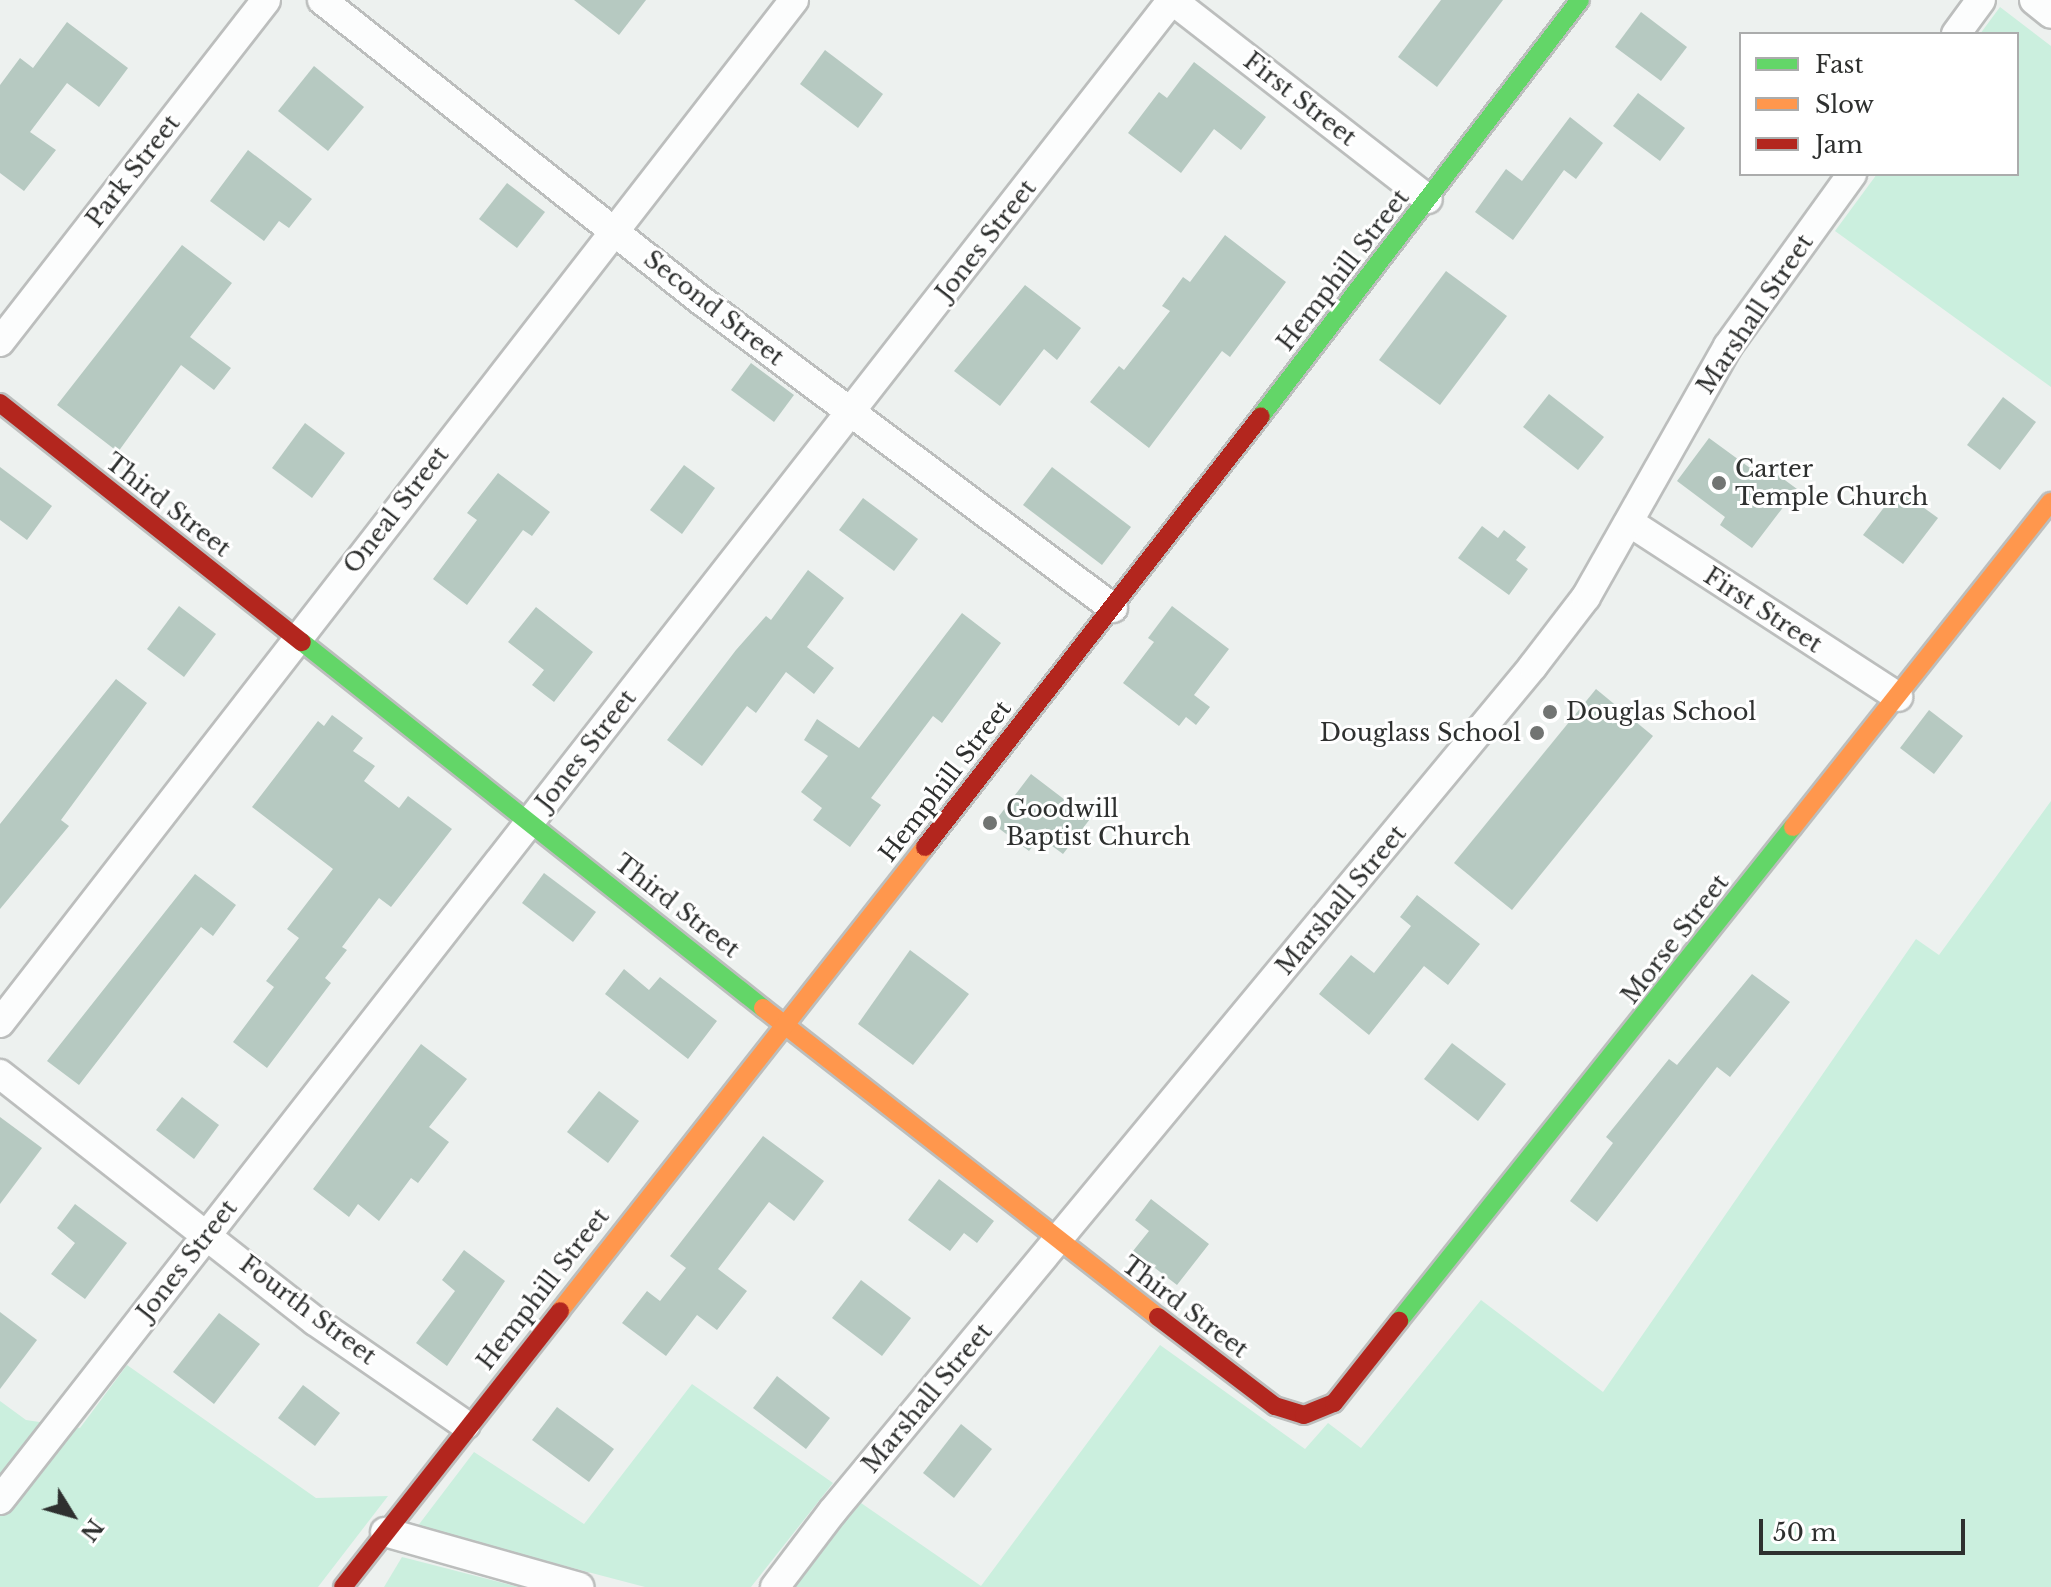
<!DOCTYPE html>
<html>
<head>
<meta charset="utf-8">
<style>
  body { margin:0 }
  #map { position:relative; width:2051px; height:1587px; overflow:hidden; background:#edf1ef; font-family:"Libre Baskerville",serif }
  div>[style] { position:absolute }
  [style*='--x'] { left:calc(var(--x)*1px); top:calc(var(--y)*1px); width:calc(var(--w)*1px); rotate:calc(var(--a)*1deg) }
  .green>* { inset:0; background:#cbefde }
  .building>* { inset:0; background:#b6c9c1 }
  .roads { filter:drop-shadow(2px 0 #bcbebd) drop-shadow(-2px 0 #bcbebd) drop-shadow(0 2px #bcbebd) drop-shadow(0 -2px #bcbebd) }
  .street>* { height:28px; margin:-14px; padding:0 14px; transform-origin:14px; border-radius:14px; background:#fcfdfd }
  .fast>* { height:18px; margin:-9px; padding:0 9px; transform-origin:9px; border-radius:9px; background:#63d668 }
  .slow>* { height:18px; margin:-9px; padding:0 9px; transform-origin:9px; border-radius:9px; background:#ff974d }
  .jam>* { height:18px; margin:-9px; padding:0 9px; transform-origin:9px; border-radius:9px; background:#b3261e }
  .dots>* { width:22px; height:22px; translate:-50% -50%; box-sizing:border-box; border:4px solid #fff; border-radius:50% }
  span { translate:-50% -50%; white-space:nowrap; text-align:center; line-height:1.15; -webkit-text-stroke:6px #fff; paint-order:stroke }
  .street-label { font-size:24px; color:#2e302f }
  .poi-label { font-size:24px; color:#2e302f }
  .left { translate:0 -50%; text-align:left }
  .right { translate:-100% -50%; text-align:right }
  .legend { position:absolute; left:1739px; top:32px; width:280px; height:144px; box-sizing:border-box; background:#fff; border:2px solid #abacac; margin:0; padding:10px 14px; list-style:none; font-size:24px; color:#2e302f }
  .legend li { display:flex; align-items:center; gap:16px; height:40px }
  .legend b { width:40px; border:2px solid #abacac }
  .north { position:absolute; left:32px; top:1475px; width:80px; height:80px; -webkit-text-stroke:6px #fff; paint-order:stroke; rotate:127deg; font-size:22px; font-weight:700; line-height:32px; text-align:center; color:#2e302f }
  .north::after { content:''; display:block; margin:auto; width:28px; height:36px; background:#2e302f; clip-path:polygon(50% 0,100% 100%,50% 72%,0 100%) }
  .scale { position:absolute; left:1759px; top:1519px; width:206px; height:36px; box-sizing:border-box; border:4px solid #2e302f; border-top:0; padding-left:10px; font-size:24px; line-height:28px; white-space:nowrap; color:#2e302f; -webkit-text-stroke:6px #fff; paint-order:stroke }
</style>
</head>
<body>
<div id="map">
  <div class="green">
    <div style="clip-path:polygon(2000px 7px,2051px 46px,2051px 387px,1835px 231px,1877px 174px,2017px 174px,2017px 34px,1980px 34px)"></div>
    <div style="clip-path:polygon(2051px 801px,2051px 1587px,788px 1587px,861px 1503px,981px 1586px,1160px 1345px,1305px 1449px,1328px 1423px,1361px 1448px,1481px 1300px,1603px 1392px,1916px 939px,1939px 955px)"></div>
    <div style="clip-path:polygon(127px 1365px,316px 1498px,388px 1496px,318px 1587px,0 1587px,0 1401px,26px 1420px,80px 1428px)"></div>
    <div style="clip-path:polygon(692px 1384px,833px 1483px,751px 1587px,645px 1587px,417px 1527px,474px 1452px,584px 1524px)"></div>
    <div style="clip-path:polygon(402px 1557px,519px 1587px,384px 1587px)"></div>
  </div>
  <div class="building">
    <div style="clip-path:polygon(574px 0,646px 0,619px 35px)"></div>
    <div style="clip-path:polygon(1441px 0,1503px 0,1437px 87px,1398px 57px)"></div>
    <div style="clip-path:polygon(1641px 12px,1687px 47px,1661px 81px,1615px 47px)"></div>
    <div style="clip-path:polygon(67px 22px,128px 68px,99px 107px,67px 83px,30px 132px,56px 150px,24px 191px,0 173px,0 85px,20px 58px,33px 68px)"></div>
    <div style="clip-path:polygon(825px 50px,883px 94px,858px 128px,800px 84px)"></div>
    <div style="clip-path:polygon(1194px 62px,1266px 117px,1241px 150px,1214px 129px,1181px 173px,1128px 133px,1159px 92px,1167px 98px)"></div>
    <div style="clip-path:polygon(314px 66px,364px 107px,328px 151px,278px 111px)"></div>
    <div style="clip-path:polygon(1638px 93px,1685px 128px,1660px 161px,1613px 126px)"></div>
    <div style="clip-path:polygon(1570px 117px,1603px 143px,1576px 179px,1564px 170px,1513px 240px,1475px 212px,1506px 169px,1522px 181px)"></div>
    <div style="clip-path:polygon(248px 150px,312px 199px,289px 228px,279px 221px,264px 241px,210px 201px)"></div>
    <div style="clip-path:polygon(507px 183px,545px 212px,517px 248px,479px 219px)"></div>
    <div style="clip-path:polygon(1225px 235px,1286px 282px,1230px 357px,1222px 351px,1149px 448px,1090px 402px,1119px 366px,1124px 370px,1170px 311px,1162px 306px,1183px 277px,1190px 282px)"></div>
    <div style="clip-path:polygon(182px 245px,232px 283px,190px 337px,231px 368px,214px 390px,181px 365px,118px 452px,57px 405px)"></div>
    <div style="clip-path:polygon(1446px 271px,1507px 316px,1440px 405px,1379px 360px)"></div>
    <div style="clip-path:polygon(1025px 285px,1081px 328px,1057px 360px,1044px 349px,1000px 406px,954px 371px)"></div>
    <div style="clip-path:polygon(751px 363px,794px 395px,774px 422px,731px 390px)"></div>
    <div style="clip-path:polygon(1549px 394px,1604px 437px,1578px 470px,1523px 427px)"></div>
    <div style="clip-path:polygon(2003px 397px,2036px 422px,2000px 470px,1967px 445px)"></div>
    <div style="clip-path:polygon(305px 423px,345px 453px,312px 498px,272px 468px)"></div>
    <div style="clip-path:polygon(1709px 438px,1761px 476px,1767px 467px,1797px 489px,1752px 548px,1720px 525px,1725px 517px,1677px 481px)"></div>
    <div style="clip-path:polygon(684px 465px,715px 488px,682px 534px,650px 510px)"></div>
    <div style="clip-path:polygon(0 467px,52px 506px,27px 540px,0 520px)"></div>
    <div style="clip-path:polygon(1052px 467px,1131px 527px,1102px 565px,1023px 505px)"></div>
    <div style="clip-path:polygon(498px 473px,550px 512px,532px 536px,523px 530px,467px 605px,433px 579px,477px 520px,467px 513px)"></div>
    <div style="clip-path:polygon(1898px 489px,1938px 518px,1903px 564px,1863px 535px)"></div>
    <div style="clip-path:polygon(863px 498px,918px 539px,894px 571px,839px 530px)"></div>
    <div style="clip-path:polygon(1482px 526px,1498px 538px,1504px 530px,1526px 547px,1516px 560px,1528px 569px,1509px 595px,1458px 558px)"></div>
    <div style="clip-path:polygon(808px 570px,844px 598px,807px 647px,834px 668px,814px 694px,786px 672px,756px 713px,747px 706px,702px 766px,667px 740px,736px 650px,766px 616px,771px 620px)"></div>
    <div style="clip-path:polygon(179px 606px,216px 634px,184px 677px,147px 649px)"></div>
    <div style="clip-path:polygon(1172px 606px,1229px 649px,1194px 695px,1210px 707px,1196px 725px,1186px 717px,1179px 726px,1123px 683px,1154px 642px,1148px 638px)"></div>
    <div style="clip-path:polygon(536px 607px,593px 652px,554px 702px,532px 685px,544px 670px,508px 642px)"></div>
    <div style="clip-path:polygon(962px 613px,1001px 643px,942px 723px,933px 716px,871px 798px,881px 805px,850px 847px,813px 820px,822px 808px,801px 792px,828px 756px,804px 740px,817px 719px,859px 748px)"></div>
    <div style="clip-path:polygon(116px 679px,147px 703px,61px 820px,69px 826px,0 909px,0 824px)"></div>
    <div style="clip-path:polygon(1596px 689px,1653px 736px,1512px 910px,1454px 863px)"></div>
    <div style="clip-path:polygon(1929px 710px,1963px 736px,1934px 774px,1900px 748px)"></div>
    <div style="clip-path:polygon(332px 715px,363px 738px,353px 751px,375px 766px,364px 781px,399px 808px,408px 796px,452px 829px,391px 907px,379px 898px,342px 947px,347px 950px,325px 978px,331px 983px,267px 1068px,233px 1042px,274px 987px,266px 981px,299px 938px,287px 929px,333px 869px,252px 807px,318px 721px,324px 726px)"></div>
    <div style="clip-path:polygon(1031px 774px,1090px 819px,1063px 854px,1040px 837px,1029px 851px,993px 824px)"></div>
    <div style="clip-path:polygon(544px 873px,596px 912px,573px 942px,522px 903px)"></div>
    <div style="clip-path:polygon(195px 874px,236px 905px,213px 936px,201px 927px,79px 1085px,47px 1061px)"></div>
    <div style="clip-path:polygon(1417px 895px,1480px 944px,1448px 985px,1424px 966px,1369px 1035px,1319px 994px,1351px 955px,1374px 973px,1411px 926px,1400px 917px)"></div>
    <div style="clip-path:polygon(910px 950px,969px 994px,913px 1065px,858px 1024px)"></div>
    <div style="clip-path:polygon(624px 969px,649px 990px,660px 977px,717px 1021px,688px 1059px,605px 994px)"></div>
    <div style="clip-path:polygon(1752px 974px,1790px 1002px,1730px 1077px,1717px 1067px,1597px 1222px,1570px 1201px,1613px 1143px,1606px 1137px,1669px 1059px,1677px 1065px)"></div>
    <div style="clip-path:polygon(1452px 1043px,1506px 1084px,1478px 1121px,1424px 1079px)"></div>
    <div style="clip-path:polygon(421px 1044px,467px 1079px,429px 1127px,449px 1142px,418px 1183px,411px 1178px,379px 1221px,358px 1204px,349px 1217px,313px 1189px)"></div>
    <div style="clip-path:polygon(599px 1091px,639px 1121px,608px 1163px,567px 1132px)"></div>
    <div style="clip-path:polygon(182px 1097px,219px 1125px,194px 1159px,156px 1130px)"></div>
    <div style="clip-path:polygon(0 1117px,42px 1148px,0 1204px)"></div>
    <div style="clip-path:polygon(763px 1136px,824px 1181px,794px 1221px,769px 1202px,718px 1269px,747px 1291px,717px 1330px,697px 1315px,666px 1356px,622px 1323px,647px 1291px,660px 1301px,686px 1268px,670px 1256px)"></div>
    <div style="clip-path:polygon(939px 1179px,994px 1221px,977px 1243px,964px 1233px,950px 1251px,908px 1220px)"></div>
    <div style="clip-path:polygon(1151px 1199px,1209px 1244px,1177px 1285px,1133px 1251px,1149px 1231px,1135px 1220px)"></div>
    <div style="clip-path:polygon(75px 1204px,127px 1243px,85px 1299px,51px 1274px,75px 1243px,57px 1228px)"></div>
    <div style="clip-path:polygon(464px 1250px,505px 1281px,447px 1366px,416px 1343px,455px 1291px,442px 1280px)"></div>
    <div style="clip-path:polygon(861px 1280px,911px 1318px,882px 1356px,832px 1318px)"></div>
    <div style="clip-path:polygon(0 1312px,37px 1340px,0 1389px)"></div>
    <div style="clip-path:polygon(219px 1313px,260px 1344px,214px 1404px,173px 1372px)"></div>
    <div style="clip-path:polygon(777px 1376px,830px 1418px,806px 1449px,753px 1408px)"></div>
    <div style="clip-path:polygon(303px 1385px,340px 1413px,315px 1446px,278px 1418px)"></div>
    <div style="clip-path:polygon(557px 1407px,614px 1449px,589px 1482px,532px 1440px)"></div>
    <div style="clip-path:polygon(961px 1424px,992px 1449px,954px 1498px,923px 1473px)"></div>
  </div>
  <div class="roads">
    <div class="street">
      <div style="--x:322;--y:0;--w:485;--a:38.4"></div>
      <div style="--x:702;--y:301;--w:513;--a:36.76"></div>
      <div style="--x:1172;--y:0;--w:324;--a:37.9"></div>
      <div style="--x:2034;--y:0;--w:22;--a:39"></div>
      <div style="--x:1956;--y:34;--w:42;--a:-53.7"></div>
      <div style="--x:0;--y:342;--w:433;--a:-52.1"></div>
      <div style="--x:1629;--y:522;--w:321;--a:33"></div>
      <div style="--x:0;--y:1023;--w:1295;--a:-52.18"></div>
      <div style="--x:0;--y:1074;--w:400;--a:38.1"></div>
      <div style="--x:315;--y:1321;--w:183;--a:34.6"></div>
      <div style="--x:0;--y:1500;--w:1904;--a:-52"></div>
      <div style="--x:385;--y:1532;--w:202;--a:15.8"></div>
      <div style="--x:775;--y:1587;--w:94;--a:-52.8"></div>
      <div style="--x:832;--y:1512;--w:1099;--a:-50.35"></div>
      <div style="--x:1533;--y:666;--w:87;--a:-52.5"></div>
      <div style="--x:1586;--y:597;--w:288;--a:-60.5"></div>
      <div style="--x:1728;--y:346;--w:212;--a:-54.2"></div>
    </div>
    <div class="fast">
      <div style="--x:1261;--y:416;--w:524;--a:-52.52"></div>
      <div style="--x:302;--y:642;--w:589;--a:38.45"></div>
      <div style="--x:1399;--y:1321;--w:632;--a:-51.43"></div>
    </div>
    <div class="slow">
      <div style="--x:1793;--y:827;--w:415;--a:-51.6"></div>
      <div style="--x:763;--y:1008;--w:502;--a:38.04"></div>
      <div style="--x:560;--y:1311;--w:590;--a:-51.81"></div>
    </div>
    <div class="jam">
      <div style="--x:0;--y:403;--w:385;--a:38.4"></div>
      <div style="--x:925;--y:847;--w:546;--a:-52.06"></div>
      <div style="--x:1158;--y:1317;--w:147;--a:37.3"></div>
      <div style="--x:1275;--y:1406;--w:30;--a:17"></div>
      <div style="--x:1304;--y:1415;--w:32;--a:-22"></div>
      <div style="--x:1334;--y:1403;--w:105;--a:-51.6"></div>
      <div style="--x:343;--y:1587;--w:351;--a:-51.8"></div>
    </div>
  </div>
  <div class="dots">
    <div style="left:1719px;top:483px;background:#717472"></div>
    <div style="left:1550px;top:712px;background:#717472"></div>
    <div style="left:1537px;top:733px;background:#717472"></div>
    <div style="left:990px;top:823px;background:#717472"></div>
  </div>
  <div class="street-label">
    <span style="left:1300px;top:99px;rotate:38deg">First Street</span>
    <span style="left:133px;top:171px;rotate:-52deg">Park Street</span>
    <span style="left:986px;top:240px;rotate:-52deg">Jones Street</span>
    <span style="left:1343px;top:270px;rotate:-52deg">Hemphill Street</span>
    <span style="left:714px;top:308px;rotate:38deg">Second Street</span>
    <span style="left:1755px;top:314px;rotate:-56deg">Marshall Street</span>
    <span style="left:168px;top:505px;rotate:38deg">Third Street</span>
    <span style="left:396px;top:510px;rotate:-52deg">Oneal Street</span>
    <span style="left:1763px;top:610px;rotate:33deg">First Street</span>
    <span style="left:586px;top:750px;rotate:-52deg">Jones Street</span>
    <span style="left:945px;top:781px;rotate:-52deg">Hemphill Street</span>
    <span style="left:1341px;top:900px;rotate:-50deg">Marshall Street</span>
    <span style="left:677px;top:906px;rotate:38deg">Third Street</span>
    <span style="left:1675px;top:939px;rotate:-52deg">Morse Street</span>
    <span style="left:187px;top:1260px;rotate:-52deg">Jones Street</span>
    <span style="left:543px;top:1289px;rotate:-52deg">Hemphill Street</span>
    <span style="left:1185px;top:1307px;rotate:37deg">Third Street</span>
    <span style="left:308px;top:1310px;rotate:37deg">Fourth Street</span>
    <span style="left:927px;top:1398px;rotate:-50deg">Marshall Street</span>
  </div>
  <div class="poi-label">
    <span class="left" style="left:1735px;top:483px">Carter<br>Temple Church</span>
    <span class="left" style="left:1566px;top:712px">Douglas School</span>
    <span class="right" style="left:1521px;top:733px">Douglass School</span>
    <span class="left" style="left:1006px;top:823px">Goodwill<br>Baptist Church</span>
  </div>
  <ul class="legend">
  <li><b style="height:10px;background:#63d668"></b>Fast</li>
  <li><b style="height:10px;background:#ff974d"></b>Slow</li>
  <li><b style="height:10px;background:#b3261e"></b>Jam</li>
  </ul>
  <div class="north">N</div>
  <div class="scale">50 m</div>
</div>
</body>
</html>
